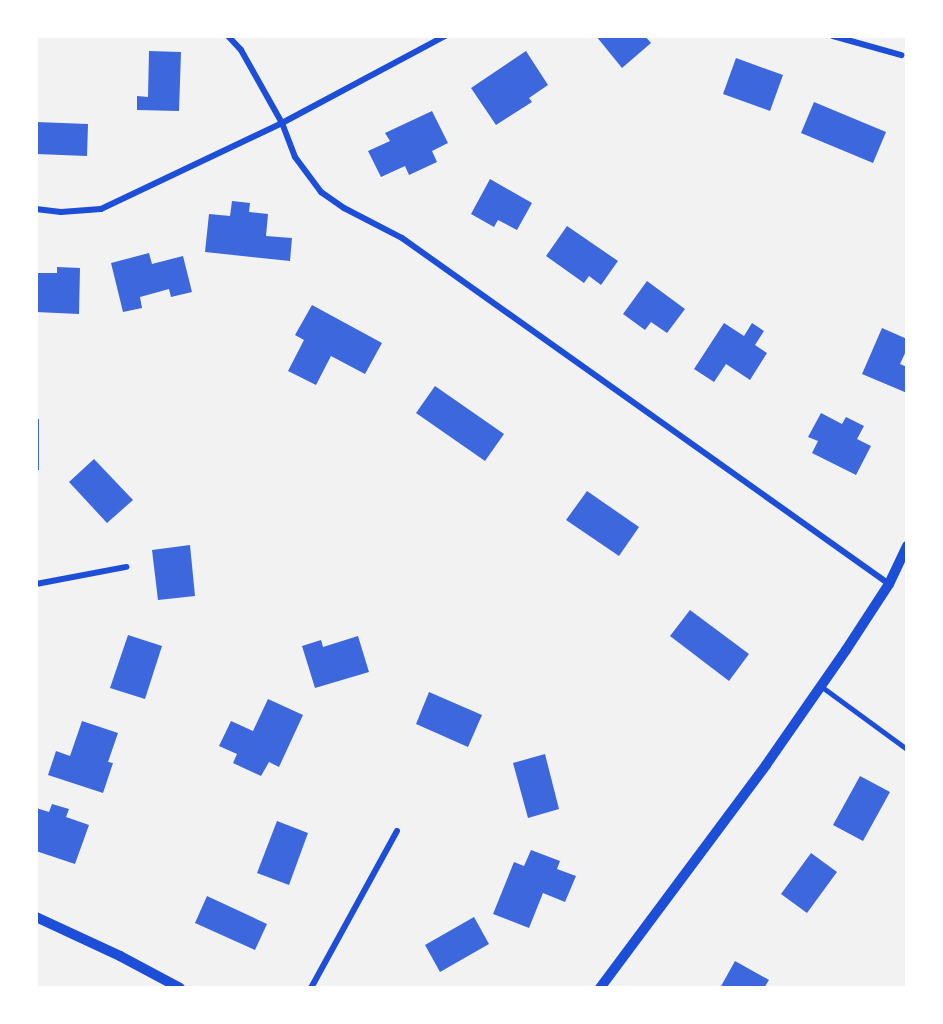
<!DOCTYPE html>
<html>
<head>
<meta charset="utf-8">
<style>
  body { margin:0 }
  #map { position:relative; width:943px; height:1024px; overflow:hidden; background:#f2f2f2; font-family:"DejaVu Sans",sans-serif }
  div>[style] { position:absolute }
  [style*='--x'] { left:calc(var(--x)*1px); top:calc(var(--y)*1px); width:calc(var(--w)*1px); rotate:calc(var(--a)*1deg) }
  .building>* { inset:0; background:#3d67dc }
  .service>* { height:4.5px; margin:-2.25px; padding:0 2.25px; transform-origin:2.25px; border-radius:2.25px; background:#1d4ed8 }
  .minor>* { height:6px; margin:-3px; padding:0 3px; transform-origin:3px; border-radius:3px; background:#1d4ed8 }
  .tertiary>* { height:10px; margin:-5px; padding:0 5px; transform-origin:5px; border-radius:5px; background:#1d4ed8 }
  span { translate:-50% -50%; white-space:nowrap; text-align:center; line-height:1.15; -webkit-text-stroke:6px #fff; paint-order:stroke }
  .frame { position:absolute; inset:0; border:38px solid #fff; pointer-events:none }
</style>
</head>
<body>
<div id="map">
  <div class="building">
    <div style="clip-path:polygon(596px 36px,645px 36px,651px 43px,622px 68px)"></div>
    <div style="clip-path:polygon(149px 51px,181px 52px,179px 111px,137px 110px,137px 96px,148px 97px)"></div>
    <div style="clip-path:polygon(526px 51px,548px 85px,529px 98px,532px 102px,496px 125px,471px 88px)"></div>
    <div style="clip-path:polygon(736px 58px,783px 75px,770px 111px,723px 94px)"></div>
    <div style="clip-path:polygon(814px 102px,886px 132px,873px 163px,801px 133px)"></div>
    <div style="clip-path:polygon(432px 111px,448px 143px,432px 151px,437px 162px,409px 175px,405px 166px,381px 177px,368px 151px,390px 141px,385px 133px)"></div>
    <div style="clip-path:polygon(36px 122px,88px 124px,87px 156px,36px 154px)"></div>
    <div style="clip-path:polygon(490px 179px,532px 203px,517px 230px,498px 220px,494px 227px,471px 214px)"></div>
    <div style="clip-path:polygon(232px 201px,250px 203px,249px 212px,268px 214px,266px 236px,292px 238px,290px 261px,205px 252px,209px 214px,230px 216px)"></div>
    <div style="clip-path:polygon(567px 226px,618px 261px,601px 285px,589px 276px,584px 283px,546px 256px)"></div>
    <div style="clip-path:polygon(149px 253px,152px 264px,183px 256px,192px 292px,171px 297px,169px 289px,140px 297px,142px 308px,123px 312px,111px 263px)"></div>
    <div style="clip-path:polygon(57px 267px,80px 268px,79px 314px,36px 312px,36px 273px,57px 273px)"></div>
    <div style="clip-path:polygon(647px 281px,685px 309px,667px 333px,651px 322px,645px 330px,623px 314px)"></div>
    <div style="clip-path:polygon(312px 305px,382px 343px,365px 374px,331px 356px,316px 385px,288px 371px,304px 340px,295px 335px)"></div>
    <div style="clip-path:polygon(724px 323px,744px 336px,752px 323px,764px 331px,755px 345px,767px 353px,750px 380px,726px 364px,714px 382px,694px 369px)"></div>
    <div style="clip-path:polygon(882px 328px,907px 339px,907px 349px,900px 364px,907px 367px,907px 393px,862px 374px)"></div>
    <div style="clip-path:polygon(435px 386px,504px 434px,485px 461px,416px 413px)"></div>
    <div style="clip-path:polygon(821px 413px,842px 424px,846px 417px,864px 426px,857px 439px,871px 446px,856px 475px,812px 453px,818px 441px,808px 437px)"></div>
    <div style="clip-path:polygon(36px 419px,39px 419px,39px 470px,36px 470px)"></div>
    <div style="clip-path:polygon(94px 459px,133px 500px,107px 523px,69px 482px)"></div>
    <div style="clip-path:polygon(587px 491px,639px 527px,619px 556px,566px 520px)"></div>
    <div style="clip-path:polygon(190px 545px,195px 596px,158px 600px,152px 550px)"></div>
    <div style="clip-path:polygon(690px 610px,749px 654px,729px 681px,670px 636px)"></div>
    <div style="clip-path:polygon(128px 635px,162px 646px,145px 699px,110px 688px)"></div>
    <div style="clip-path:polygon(358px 636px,369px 672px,315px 688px,302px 646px,321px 640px,323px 647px)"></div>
    <div style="clip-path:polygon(429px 692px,482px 715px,468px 747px,416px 724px)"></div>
    <div style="clip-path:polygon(268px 699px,303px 715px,279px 767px,269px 762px,261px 776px,233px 763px,237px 754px,219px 746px,231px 721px,253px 731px)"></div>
    <div style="clip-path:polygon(82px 721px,118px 733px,108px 762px,113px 763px,103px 793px,48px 775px,56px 751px,70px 756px)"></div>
    <div style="clip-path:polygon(545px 754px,559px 809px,528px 818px,513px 763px)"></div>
    <div style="clip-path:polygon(860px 776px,890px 792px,863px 841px,833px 825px)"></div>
    <div style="clip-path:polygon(52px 804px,69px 809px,66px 817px,89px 825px,75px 864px,36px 851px,36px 808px,49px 812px)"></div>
    <div style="clip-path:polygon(277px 821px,308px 833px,289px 885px,257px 873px)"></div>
    <div style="clip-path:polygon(531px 850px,560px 861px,557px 869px,576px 876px,565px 902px,543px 893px,529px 928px,493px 914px,514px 862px,524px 866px)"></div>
    <div style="clip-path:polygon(811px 853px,837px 872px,807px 913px,781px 894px)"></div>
    <div style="clip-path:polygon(207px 896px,267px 924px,255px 950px,195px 923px)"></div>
    <div style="clip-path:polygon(474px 917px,489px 944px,440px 972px,425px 945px)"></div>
    <div style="clip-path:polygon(735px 961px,769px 980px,764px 988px,720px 988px)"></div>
  </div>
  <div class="service">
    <div style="--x:821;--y:686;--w:107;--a:36.2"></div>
  </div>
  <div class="minor">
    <div style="--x:228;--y:36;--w:19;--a:47"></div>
    <div style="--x:241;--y:50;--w:84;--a:60.7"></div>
    <div style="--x:282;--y:123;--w:36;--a:69"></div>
    <div style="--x:295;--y:157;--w:44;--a:53.4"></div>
    <div style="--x:321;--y:192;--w:28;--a:35"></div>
    <div style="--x:344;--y:208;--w:65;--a:27.3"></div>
    <div style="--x:402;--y:238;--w:597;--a:35.39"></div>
    <div style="--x:833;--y:36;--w:71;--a:15.6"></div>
    <div style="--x:36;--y:209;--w:25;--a:7"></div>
    <div style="--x:61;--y:212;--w:40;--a:-4.3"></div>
    <div style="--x:101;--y:209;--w:200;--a:-25.4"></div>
    <div style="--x:282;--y:123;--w:185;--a:-28.1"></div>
    <div style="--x:36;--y:584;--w:92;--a:-10.7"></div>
    <div style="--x:311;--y:988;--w:179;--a:-61.3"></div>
  </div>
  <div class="tertiary">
    <div style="--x:36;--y:917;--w:93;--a:24.9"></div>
    <div style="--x:120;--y:956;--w:68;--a:28.1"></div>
    <div style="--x:600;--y:988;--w:278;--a:-53.3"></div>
    <div style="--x:766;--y:765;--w:140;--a:-55.2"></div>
    <div style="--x:846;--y:650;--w:79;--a:-56.9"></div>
    <div style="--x:889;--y:584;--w:42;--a:-64.7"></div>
  </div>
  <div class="frame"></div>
</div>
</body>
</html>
